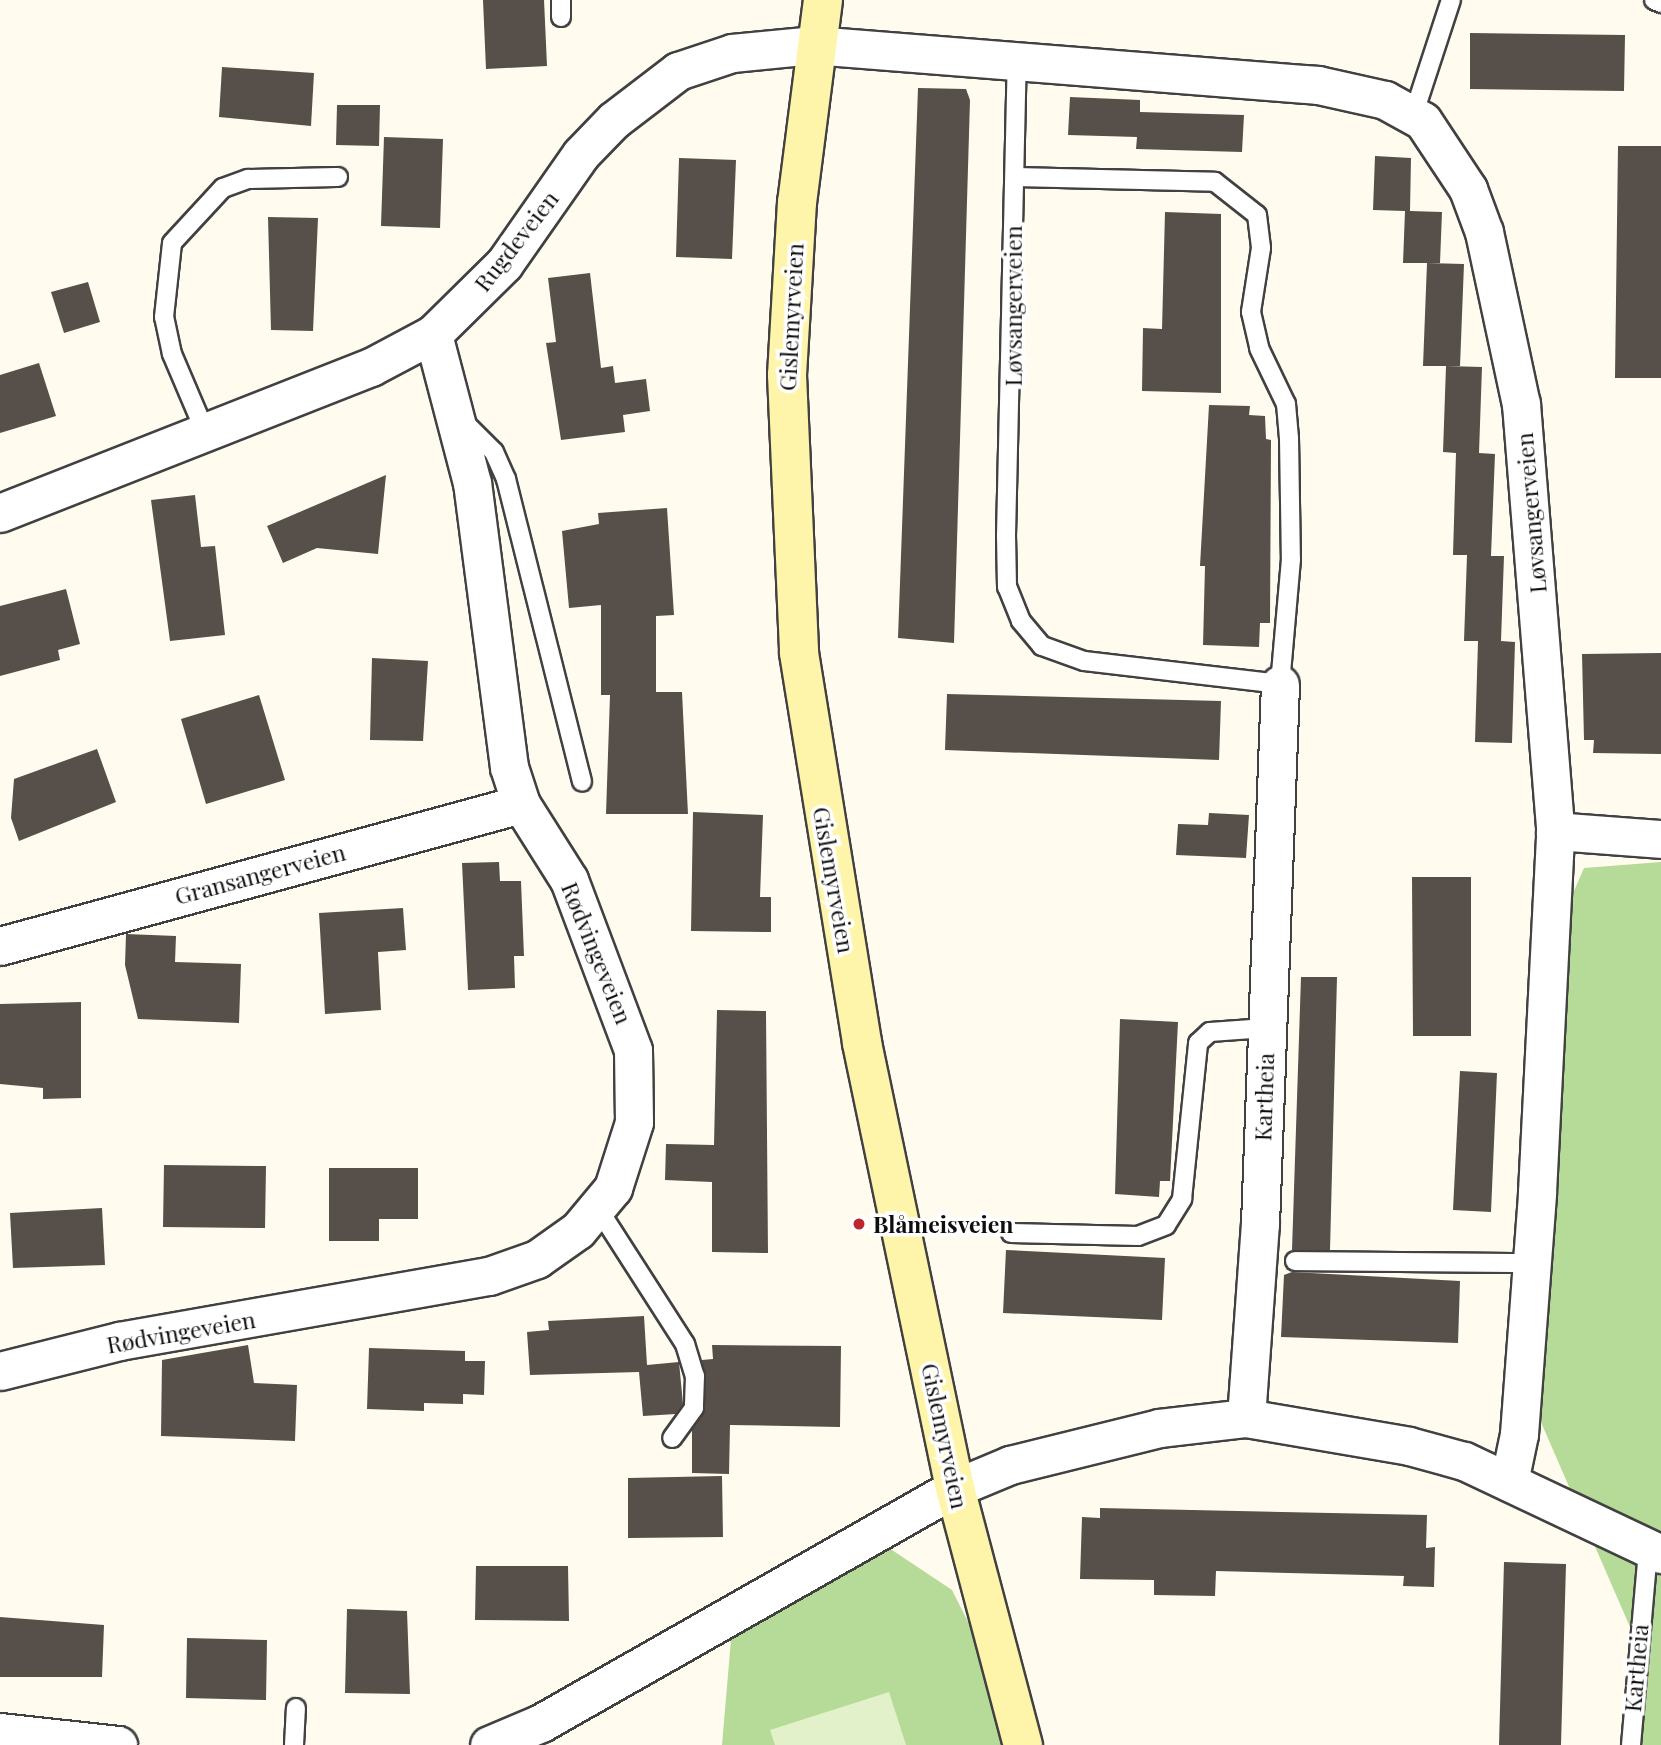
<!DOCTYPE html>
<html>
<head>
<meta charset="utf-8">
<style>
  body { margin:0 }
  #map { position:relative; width:1661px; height:1745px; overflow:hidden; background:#fffcef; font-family:"Playfair Display",serif }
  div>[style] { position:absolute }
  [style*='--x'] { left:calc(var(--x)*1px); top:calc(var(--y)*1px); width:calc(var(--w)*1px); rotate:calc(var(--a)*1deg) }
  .forest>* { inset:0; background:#b6da98 }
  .pitch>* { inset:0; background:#e3f1ca }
  .building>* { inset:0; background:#574f4a }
  .roads { filter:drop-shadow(2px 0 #414141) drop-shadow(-2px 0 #414141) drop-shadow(0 2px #414141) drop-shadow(0 -2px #414141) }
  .lane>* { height:18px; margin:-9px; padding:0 9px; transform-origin:9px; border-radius:9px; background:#fff }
  .street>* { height:37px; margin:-18.5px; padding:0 18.5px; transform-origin:18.5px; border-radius:18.5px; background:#fff }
  .secondary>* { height:38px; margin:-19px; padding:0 19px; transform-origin:19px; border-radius:19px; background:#fff5aa }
  .dots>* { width:19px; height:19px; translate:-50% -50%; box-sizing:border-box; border:4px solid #fff; border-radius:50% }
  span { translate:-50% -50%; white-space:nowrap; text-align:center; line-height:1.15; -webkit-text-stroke:7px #fff; paint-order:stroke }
  .street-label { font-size:23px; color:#0e0e0e }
  .poi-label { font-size:23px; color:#0e0e0e; font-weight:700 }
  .left { translate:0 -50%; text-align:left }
</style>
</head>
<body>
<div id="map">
  <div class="forest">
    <div style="clip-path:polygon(1661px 862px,1661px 1745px,1640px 1745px,1630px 1627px,1537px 1413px,1547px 953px,1584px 868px)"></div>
    <div style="clip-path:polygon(886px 1546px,952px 1590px,1030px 1745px,722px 1745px,733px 1616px)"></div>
  </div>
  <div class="pitch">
    <div style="clip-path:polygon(889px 1692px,906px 1745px,775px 1745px,770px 1730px)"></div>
  </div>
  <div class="building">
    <div style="clip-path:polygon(483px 0,544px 0,547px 66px,486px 69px)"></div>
    <div style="clip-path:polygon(1470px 33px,1625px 35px,1624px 91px,1470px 89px)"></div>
    <div style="clip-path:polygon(222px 67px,314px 73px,311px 126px,219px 117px)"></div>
    <div style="clip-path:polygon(918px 88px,966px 89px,970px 100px,954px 643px,898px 638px)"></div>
    <div style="clip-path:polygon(1070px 97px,1140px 100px,1140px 112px,1244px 115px,1242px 152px,1136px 149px,1137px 137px,1068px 135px)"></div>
    <div style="clip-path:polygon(337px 105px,380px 105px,379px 146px,336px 145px)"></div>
    <div style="clip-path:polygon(384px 137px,443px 139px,440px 228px,381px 226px)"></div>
    <div style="clip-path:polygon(1618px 146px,1661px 146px,1661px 378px,1615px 378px)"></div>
    <div style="clip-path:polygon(1375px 156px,1411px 158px,1410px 211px,1442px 212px,1440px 263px,1403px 263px,1405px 211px,1373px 210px)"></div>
    <div style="clip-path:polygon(679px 158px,736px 160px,732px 259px,676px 257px)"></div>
    <div style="clip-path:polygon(1165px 212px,1221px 214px,1221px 393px,1142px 391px,1143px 328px,1162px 329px)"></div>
    <div style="clip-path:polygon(268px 217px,318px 218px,313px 331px,271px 330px)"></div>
    <div style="clip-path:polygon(1427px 263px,1464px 264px,1460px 366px,1423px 366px)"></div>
    <div style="clip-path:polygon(590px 273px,601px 368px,613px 366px,615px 383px,646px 379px,650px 411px,623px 415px,625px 432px,561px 440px,546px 343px,556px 342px,548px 278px)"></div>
    <div style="clip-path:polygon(88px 282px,100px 322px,64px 333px,51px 292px)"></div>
    <div style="clip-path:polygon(39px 363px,56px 416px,0 433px,0 375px)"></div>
    <div style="clip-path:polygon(1446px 366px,1482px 367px,1479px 453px,1495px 454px,1491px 556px,1504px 556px,1501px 641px,1515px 642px,1512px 743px,1475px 742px,1478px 641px,1464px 641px,1467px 555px,1453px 555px,1456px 453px,1443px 452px)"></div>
    <div style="clip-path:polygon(1209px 405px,1250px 406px,1249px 415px,1265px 416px,1266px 439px,1271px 440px,1270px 623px,1260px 623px,1259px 647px,1203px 645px,1205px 566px,1200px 566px)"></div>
    <div style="clip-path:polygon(386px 475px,378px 554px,317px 548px,283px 563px,267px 526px)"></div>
    <div style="clip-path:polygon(195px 495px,201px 547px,215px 546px,225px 635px,170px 641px,151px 500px)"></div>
    <div style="clip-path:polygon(667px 508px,674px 615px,656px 616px,656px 692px,682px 692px,688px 814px,606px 814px,610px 695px,601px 695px,601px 605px,569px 608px,562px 531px,599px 524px,598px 513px)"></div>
    <div style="clip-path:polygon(66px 589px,80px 644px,58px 650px,60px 660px,0 676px,0 606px)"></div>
    <div style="clip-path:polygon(1661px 653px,1661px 754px,1593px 753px,1594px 740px,1584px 740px,1582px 654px)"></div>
    <div style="clip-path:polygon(372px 658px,428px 661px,423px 741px,370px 740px)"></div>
    <div style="clip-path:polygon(947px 694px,1221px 701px,1219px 760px,945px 750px)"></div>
    <div style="clip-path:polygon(259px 695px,285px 780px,206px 804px,181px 719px)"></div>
    <div style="clip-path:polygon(97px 749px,116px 802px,19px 841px,11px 818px,14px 779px)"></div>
    <div style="clip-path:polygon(693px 812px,763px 815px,760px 897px,771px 897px,771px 932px,691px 931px)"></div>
    <div style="clip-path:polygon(1209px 813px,1249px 815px,1246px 858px,1176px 855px,1178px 824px,1208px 825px)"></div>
    <div style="clip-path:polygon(499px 862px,500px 881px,521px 881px,524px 956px,514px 956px,515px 988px,468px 990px,462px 863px)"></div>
    <div style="clip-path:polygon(1412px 877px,1471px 877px,1471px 1036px,1413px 1036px)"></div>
    <div style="clip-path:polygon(403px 908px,406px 950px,378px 952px,381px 1010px,325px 1014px,319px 913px)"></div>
    <div style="clip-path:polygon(126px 934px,176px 936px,175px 962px,241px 964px,239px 1023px,138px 1019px,125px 965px)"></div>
    <div style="clip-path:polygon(1301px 977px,1337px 977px,1330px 1250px,1292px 1250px)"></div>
    <div style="clip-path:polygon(81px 1002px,81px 1098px,43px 1099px,43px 1088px,0 1084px,0 1004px)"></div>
    <div style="clip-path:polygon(717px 1010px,766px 1011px,768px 1253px,712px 1252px,712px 1182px,665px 1180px,666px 1144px,714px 1145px)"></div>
    <div style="clip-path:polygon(1120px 1019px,1178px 1022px,1170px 1181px,1160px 1181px,1159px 1197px,1115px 1194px)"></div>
    <div style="clip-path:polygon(1460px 1071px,1497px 1073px,1491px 1212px,1453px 1210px)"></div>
    <div style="clip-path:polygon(164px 1165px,266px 1166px,265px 1228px,163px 1227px)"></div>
    <div style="clip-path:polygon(329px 1168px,418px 1168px,418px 1219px,379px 1219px,379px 1241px,329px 1241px)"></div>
    <div style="clip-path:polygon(102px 1208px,105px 1265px,13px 1268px,10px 1213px)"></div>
    <div style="clip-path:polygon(1006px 1250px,1165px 1258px,1162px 1320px,1003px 1313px)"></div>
    <div style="clip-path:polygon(1292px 1272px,1460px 1281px,1458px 1343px,1281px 1337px,1284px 1275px)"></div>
    <div style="clip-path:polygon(644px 1316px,647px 1365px,679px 1362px,683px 1404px,676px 1414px,643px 1416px,639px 1372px,530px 1375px,527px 1332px,549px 1330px,548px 1321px)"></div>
    <div style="clip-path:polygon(248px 1345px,254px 1383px,297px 1385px,295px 1441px,161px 1436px,162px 1360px)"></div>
    <div style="clip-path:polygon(712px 1345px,841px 1346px,840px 1427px,730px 1425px,729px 1474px,692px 1473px,692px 1429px,705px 1408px,702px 1360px,713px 1359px)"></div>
    <div style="clip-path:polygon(369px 1348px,465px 1351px,465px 1361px,485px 1361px,484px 1395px,463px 1394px,463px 1404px,424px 1403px,424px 1411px,367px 1409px)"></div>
    <div style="clip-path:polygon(722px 1476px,723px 1537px,628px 1538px,628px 1478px)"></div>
    <div style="clip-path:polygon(1100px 1508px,1427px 1515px,1426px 1548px,1435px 1547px,1434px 1587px,1403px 1586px,1404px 1576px,1216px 1571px,1215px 1596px,1154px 1595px,1154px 1580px,1080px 1579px,1082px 1517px,1100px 1518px)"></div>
    <div style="clip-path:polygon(1504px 1562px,1566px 1564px,1561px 1745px,1499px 1745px)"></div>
    <div style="clip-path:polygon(476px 1566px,568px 1566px,569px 1621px,475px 1620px)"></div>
    <div style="clip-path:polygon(347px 1609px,407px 1611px,410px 1694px,345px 1693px)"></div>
    <div style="clip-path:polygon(0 1617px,104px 1625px,102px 1677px,0 1677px)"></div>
    <div style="clip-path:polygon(187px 1638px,267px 1640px,266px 1700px,186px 1698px)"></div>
  </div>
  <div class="roads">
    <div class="lane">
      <div style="--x:561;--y:0;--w:17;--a:90"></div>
      <div style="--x:1654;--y:0;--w:8;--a:23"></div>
      <div style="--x:1413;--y:116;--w:122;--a:-71.9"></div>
      <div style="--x:1016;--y:177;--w:199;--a:1.4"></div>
      <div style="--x:1215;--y:182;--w:53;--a:38.2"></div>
      <div style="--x:1257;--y:215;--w:33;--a:83"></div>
      <div style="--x:1261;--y:248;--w:65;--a:98.9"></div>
      <div style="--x:1251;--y:312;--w:37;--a:77"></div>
      <div style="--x:1259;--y:348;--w:62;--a:64.3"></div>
      <div style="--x:1286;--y:404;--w:34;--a:85"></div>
      <div style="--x:1289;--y:438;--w:121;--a:89.1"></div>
      <div style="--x:1291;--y:559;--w:125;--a:95"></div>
      <div style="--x:1280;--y:684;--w:197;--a:-173.3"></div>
      <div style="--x:1084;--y:661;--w:45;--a:-160.3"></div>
      <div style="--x:1042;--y:646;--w:33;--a:-130"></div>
      <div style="--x:1021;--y:621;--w:37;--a:-112"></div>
      <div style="--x:1007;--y:587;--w:51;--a:-91.1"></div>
      <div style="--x:1006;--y:536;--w:472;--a:-88.7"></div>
      <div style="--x:460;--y:418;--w:48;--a:45"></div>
      <div style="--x:494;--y:452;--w:30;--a:66"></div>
      <div style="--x:506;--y:479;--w:312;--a:75.9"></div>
      <div style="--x:204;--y:429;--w:82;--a:-113.1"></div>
      <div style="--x:172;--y:354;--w:38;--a:-102"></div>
      <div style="--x:164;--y:317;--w:74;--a:-83.8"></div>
      <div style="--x:172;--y:243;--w:75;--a:-47.2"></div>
      <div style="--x:223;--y:188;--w:27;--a:-20"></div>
      <div style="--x:248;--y:179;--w:90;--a:-1.3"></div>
      <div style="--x:597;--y:1207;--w:163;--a:57.3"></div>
      <div style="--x:685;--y:1344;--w:34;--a:73"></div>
      <div style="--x:695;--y:1376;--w:32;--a:92"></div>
      <div style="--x:694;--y:1408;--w:37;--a:126"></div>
      <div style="--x:1011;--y:1233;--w:127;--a:1.4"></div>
      <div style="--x:1138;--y:1236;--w:30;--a:-21"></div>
      <div style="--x:1166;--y:1225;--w:31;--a:-58"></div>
      <div style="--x:1182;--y:1199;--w:157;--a:-84.1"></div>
      <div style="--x:1198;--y:1043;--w:16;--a:-43"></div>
      <div style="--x:1210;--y:1032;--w:56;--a:-4.1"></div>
      <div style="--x:1295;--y:1261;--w:237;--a:0.5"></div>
      <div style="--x:294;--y:1745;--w:37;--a:-87"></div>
      <div style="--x:1631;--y:1745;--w:197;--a:-85"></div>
    </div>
    <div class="street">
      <div style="--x:0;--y:513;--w:399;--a:-21.5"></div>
      <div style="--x:371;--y:367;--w:70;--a:-28"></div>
      <div style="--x:433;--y:334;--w:100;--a:-44.6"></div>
      <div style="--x:504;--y:264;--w:134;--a:-55"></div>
      <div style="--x:581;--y:154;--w:47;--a:-45.9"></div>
      <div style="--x:614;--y:120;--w:81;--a:-37.4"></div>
      <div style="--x:678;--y:71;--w:57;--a:-18.4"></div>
      <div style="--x:732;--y:53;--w:81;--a:-5.6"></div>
      <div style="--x:813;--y:45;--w:507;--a:4.53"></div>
      <div style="--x:1318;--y:85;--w:69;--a:12.6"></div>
      <div style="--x:1385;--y:100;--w:43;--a:28.9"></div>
      <div style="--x:1423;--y:121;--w:82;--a:56.5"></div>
      <div style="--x:1468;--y:189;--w:46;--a:69.6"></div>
      <div style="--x:1484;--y:232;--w:176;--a:77.9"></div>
      <div style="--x:1521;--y:404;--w:428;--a:85.4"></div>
      <div style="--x:1555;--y:831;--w:106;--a:4.3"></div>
      <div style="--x:0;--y:946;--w:540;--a:-15.25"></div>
      <div style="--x:0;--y:1371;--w:123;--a:-14.1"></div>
      <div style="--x:119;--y:1341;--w:376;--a:-10"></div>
      <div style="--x:489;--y:1276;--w:51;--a:-19.5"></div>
      <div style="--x:537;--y:1259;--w:50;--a:-35.3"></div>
      <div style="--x:578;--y:1230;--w:55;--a:-50.2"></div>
      <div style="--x:613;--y:1188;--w:69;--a:-72.3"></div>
      <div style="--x:634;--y:1122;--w:72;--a:-90.8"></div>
      <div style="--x:633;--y:1050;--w:182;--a:-110.6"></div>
      <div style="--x:569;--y:880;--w:90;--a:-122.3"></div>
      <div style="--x:521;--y:804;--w:39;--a:-108"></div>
      <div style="--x:509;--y:767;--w:286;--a:-97.4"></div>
      <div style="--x:472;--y:483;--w:154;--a:-104.7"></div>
      <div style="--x:1246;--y:1418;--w:195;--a:-85.9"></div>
      <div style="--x:1260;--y:1224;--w:540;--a:-87.88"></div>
      <div style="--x:1509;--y:1482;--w:49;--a:-78.2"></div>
      <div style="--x:1519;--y:1434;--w:243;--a:-85.7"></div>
      <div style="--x:1537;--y:1192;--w:361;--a:-87.1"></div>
      <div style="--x:0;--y:1732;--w:119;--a:6.3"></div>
      <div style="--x:489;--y:1745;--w:56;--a:-22.9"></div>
      <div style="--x:541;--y:1723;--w:476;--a:-29.6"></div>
      <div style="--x:955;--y:1488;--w:60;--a:-22.7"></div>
      <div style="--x:1010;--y:1465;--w:154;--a:-13.9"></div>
      <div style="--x:1159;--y:1428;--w:88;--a:-6.6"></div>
      <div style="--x:1246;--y:1418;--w:165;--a:9.7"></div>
      <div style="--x:1409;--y:1446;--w:57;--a:15.3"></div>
      <div style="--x:1464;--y:1461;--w:218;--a:25.3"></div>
    </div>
    <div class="secondary">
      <div style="--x:823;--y:0;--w:204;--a:97.3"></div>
      <div style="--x:797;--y:202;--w:173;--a:93.3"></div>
      <div style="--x:787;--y:375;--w:278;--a:87.5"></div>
      <div style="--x:799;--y:653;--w:395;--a:80.8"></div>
      <div style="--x:862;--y:1043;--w:455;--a:78.2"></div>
      <div style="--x:955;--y:1488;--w:266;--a:75.2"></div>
    </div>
  </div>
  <div class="dots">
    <div style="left:859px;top:1224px;background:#be262d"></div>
  </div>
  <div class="street-label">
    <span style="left:516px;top:241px;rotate:-52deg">Rugdeveien</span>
    <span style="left:1013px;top:306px;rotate:-90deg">Løvsangerveien</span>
    <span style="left:791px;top:317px;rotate:-87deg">Gislemyrveien</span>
    <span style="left:1531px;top:513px;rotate:-95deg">Løvsangerveien</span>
    <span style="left:260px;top:874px;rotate:-15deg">Gransangerveien</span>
    <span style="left:834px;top:880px;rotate:80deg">Gislemyrveien</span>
    <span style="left:597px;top:953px;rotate:68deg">Rødvingeveien</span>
    <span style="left:1264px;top:1097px;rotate:-88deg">Kartheia</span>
    <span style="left:181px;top:1332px;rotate:-10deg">Rødvingeveien</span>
    <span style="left:945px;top:1436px;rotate:78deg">Gislemyrveien</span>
    <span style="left:1636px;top:1668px;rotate:-85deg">Kartheia</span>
  </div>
  <div class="poi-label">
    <span class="left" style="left:873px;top:1224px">Blåmeisveien</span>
  </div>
</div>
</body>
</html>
